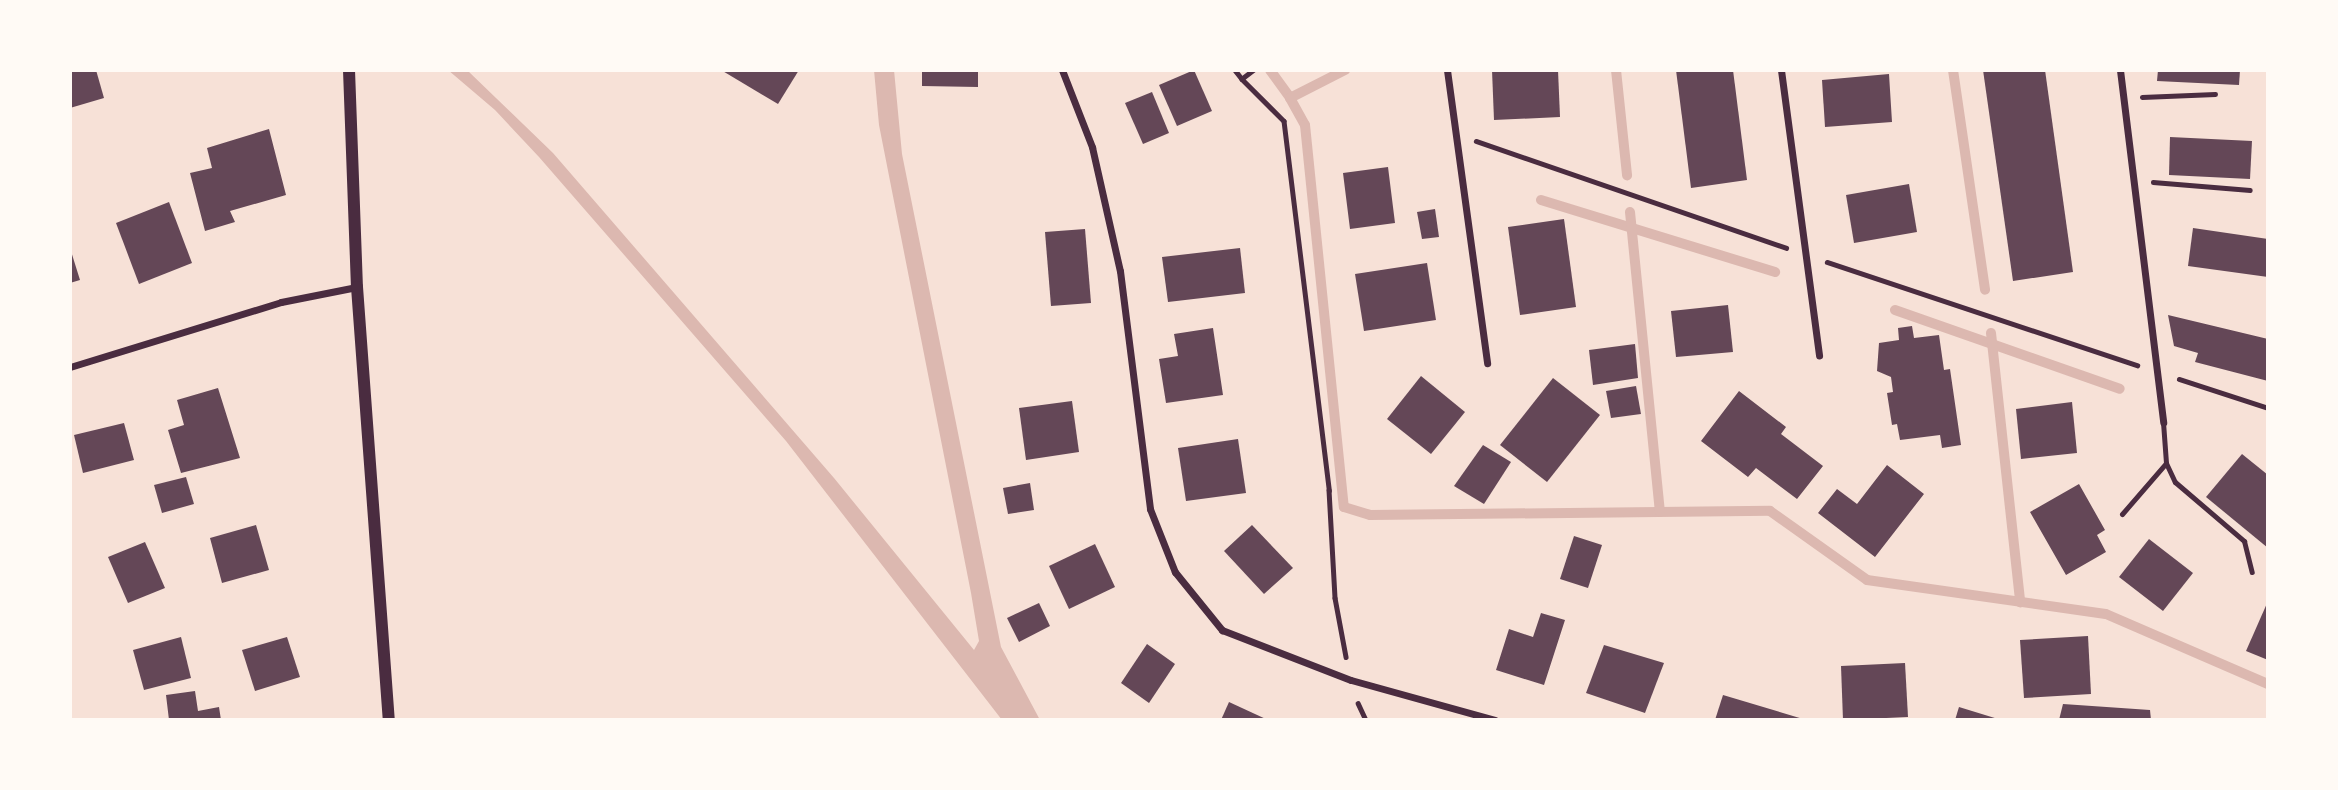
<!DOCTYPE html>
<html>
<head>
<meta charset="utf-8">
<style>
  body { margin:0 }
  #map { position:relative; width:2338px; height:790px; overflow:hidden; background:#f7e1d7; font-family:"Space Grotesk",sans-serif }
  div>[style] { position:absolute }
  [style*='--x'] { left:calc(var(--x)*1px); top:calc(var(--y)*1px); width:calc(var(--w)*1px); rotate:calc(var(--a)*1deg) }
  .water>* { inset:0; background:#dcb8b0 }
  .stream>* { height:10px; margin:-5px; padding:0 5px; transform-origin:5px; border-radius:5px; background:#dcb8b0 }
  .building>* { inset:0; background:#644757 }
  .path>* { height:4.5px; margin:-2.25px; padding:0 2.25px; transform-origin:2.25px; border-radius:2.25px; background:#4a2c40 }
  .service>* { height:5px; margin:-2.5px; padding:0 2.5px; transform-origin:2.5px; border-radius:2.5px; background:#4a2c40 }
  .minor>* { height:7px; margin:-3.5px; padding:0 3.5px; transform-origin:3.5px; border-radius:3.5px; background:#4a2c40 }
  .tertiary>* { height:12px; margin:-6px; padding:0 6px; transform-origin:6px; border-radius:6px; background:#4a2c40 }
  span { translate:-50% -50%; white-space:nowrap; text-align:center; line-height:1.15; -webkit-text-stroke:5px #fffaf5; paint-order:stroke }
  .frame { position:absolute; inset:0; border:72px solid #fffaf5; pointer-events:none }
</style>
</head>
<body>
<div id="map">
  <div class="water">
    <div style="clip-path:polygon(448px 70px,468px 71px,553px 153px,834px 478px,974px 650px,979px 641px,971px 593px,879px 125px,874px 70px,894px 70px,902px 154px,1001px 647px,1040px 720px,1002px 720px,786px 441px,539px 157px,495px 110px)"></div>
  </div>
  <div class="stream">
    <div style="--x:1270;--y:70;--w:34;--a:54"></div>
    <div style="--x:1290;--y:98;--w:62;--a:-27"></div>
    <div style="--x:1616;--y:70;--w:106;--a:84"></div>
    <div style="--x:1953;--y:70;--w:222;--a:81.7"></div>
    <div style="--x:1290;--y:98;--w:31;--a:61"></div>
    <div style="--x:1305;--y:125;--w:384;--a:84.2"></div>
    <div style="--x:1344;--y:507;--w:27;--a:17"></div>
    <div style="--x:1370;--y:515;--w:400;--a:-0.6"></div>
    <div style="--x:1770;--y:511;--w:119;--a:35.4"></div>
    <div style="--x:1867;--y:580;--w:241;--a:8.1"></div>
    <div style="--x:2106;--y:614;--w:176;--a:23.4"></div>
    <div style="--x:1541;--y:200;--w:245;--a:17.1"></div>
    <div style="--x:1630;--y:212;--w:301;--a:84.3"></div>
    <div style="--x:1895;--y:310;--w:238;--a:19.3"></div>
    <div style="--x:1991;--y:333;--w:271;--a:83.8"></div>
  </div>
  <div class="building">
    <div style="clip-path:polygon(70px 70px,96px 70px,104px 98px,70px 108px)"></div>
    <div style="clip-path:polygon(721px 70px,799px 70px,778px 104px)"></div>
    <div style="clip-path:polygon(922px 70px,978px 70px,978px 87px,922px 86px)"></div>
    <div style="clip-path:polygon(1194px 70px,1212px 111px,1177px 126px,1159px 85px)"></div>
    <div style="clip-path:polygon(1492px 70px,1558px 70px,1560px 117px,1494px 120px)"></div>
    <div style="clip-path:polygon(1676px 70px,1733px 70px,1747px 180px,1691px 188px)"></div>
    <div style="clip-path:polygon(1983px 70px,2045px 70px,2073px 272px,2013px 281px)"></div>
    <div style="clip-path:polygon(2158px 70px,2240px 70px,2239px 85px,2157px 81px)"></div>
    <div style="clip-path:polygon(1889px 74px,1892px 122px,1825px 127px,1822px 80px)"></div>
    <div style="clip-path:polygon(1152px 92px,1169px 133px,1143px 144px,1125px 103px)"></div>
    <div style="clip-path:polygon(269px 129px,286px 195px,230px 211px,235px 222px,205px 231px,190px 173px,212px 168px,207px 148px)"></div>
    <div style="clip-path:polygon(2170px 137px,2252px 141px,2250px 179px,2169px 175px)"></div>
    <div style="clip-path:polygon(1388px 167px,1395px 223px,1350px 229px,1343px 173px)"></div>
    <div style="clip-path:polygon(1909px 184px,1917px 232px,1854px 243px,1846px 195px)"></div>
    <div style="clip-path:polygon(169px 202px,192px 263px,139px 284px,116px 223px)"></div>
    <div style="clip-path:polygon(1435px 209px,1439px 237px,1422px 239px,1417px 212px)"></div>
    <div style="clip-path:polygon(1564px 219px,1576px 307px,1520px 315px,1508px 227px)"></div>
    <div style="clip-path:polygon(2193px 228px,2268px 239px,2268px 277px,2188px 266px)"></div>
    <div style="clip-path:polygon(1085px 229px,1091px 303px,1051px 306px,1045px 232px)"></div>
    <div style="clip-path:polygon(70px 248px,80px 280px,70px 283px)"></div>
    <div style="clip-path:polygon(1240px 248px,1245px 293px,1168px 302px,1162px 257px)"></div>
    <div style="clip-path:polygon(1427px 263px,1436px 320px,1364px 331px,1355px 274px)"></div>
    <div style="clip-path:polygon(1728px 305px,1733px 352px,1676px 357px,1671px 311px)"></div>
    <div style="clip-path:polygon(2168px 315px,2268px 339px,2268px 381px,2195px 362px,2198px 353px,2174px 346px)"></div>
    <div style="clip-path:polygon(1912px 326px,1914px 338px,1939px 335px,1944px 370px,1950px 369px,1961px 445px,1942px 448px,1940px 435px,1900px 440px,1897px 424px,1892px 425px,1887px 393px,1893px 392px,1891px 377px,1877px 371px,1879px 343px,1899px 340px,1898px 328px)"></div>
    <div style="clip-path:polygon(1213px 328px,1223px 395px,1166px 403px,1159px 359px,1178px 356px,1174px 334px)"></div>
    <div style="clip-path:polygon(1635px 344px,1638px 378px,1593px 385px,1589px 350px)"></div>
    <div style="clip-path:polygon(1421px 376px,1465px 412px,1431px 454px,1387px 419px)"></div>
    <div style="clip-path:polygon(1553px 378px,1600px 415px,1547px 482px,1500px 445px)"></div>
    <div style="clip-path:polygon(1636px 386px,1641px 414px,1611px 418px,1606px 391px)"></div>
    <div style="clip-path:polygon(218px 388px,240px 458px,181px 473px,168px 430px,184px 425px,177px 400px)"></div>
    <div style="clip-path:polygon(1739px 391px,1786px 427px,1781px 434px,1823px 466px,1797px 499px,1756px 468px,1748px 477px,1701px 441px)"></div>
    <div style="clip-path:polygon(1072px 401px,1079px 452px,1026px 460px,1019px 408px)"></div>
    <div style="clip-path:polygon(2072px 402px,2077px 453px,2021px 459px,2016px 409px)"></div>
    <div style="clip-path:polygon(124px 423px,134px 460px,83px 473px,74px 435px)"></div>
    <div style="clip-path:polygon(1238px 439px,1246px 493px,1186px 501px,1178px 448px)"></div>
    <div style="clip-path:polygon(1483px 445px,1511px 462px,1484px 504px,1454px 486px)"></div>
    <div style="clip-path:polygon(2242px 454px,2268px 475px,2268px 548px,2206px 497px)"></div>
    <div style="clip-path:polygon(1887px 465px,1924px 494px,1875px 557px,1818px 513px,1837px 489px,1857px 504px)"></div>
    <div style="clip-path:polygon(186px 477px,194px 504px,162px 513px,154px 485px)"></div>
    <div style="clip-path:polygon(1030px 483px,1034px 510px,1008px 514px,1003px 488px)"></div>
    <div style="clip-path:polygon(2079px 484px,2105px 530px,2097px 535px,2106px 552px,2066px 575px,2030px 512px)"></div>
    <div style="clip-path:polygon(256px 525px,269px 570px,222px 583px,210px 538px)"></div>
    <div style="clip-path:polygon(1252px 525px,1293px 568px,1264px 594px,1224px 551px)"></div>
    <div style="clip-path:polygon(1574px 536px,1602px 545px,1588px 588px,1560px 579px)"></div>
    <div style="clip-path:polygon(2149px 539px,2193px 573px,2163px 611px,2119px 577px)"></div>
    <div style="clip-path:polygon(145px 542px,165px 588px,128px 603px,108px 557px)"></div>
    <div style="clip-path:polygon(1095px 544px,1115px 587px,1069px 609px,1049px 566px)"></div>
    <div style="clip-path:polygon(2268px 601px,2268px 660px,2246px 651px)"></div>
    <div style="clip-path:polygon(1039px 603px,1050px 626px,1019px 642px,1007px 618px)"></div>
    <div style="clip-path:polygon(1541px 613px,1565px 620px,1544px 685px,1496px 670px,1509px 629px,1533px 637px)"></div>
    <div style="clip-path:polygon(2088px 636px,2091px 694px,2024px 698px,2020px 640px)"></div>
    <div style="clip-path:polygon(181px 637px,191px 678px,144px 690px,133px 650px)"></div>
    <div style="clip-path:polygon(287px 637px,300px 677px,255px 691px,242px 650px)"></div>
    <div style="clip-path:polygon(1147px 644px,1175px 664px,1149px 703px,1121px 683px)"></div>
    <div style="clip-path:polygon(1604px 645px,1664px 663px,1645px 713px,1586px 693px)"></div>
    <div style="clip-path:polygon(1905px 663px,1908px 717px,1843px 720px,1841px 666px)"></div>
    <div style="clip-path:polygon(195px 691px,198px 711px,219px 707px,221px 720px,169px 720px,166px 695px)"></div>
    <div style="clip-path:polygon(1723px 695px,1803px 719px,1802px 720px,1715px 720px)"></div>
    <div style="clip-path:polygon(1229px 702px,1268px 720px,1221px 720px)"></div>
    <div style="clip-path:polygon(2063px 704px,2150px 710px,2151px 720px,2059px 720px)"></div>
    <div style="clip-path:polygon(1959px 707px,1998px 719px,1998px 720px,1955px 720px)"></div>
  </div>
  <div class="path">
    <div style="--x:1235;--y:70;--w:11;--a:52"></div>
    <div style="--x:1254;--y:70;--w:15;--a:143"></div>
    <div style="--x:1242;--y:79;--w:59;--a:45"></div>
    <div style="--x:1284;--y:121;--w:372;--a:83"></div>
    <div style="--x:1329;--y:490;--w:108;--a:86.8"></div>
    <div style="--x:1335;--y:598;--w:60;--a:79.4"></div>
    <div style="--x:2142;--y:97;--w:73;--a:-2.4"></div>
    <div style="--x:1476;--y:141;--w:328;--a:19"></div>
    <div style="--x:2153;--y:182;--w:97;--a:4.7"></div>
    <div style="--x:1827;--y:262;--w:327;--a:18.4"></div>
    <div style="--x:2179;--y:379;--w:94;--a:18"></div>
    <div style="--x:1358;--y:703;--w:19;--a:65"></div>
  </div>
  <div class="service">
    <div style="--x:2163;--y:422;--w:41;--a:85.8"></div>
    <div style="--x:2166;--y:463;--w:21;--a:65"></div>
    <div style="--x:2175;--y:482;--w:91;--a:40.5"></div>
    <div style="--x:2244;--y:541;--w:32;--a:76"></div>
    <div style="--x:2122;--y:514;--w:67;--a:-49.2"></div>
  </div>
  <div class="minor">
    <div style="--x:1062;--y:70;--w:83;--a:68.7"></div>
    <div style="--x:1092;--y:147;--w:127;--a:77.3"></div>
    <div style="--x:1120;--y:271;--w:240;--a:82.8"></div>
    <div style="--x:1150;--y:509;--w:68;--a:68.4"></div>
    <div style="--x:1175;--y:572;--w:75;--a:51"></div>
    <div style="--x:1222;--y:630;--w:138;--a:21.2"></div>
    <div style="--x:1351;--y:680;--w:149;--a:15.5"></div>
    <div style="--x:1447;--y:70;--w:296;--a:82.2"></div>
    <div style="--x:1781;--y:70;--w:288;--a:82.4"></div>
    <div style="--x:2120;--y:70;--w:355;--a:83"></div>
    <div style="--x:70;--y:367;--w:221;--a:-17.1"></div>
    <div style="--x:281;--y:302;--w:77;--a:-11.2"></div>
  </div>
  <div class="tertiary">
    <div style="--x:349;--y:70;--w:217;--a:87.9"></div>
    <div style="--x:357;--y:287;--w:434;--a:85.8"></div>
  </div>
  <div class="frame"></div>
</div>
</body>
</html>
